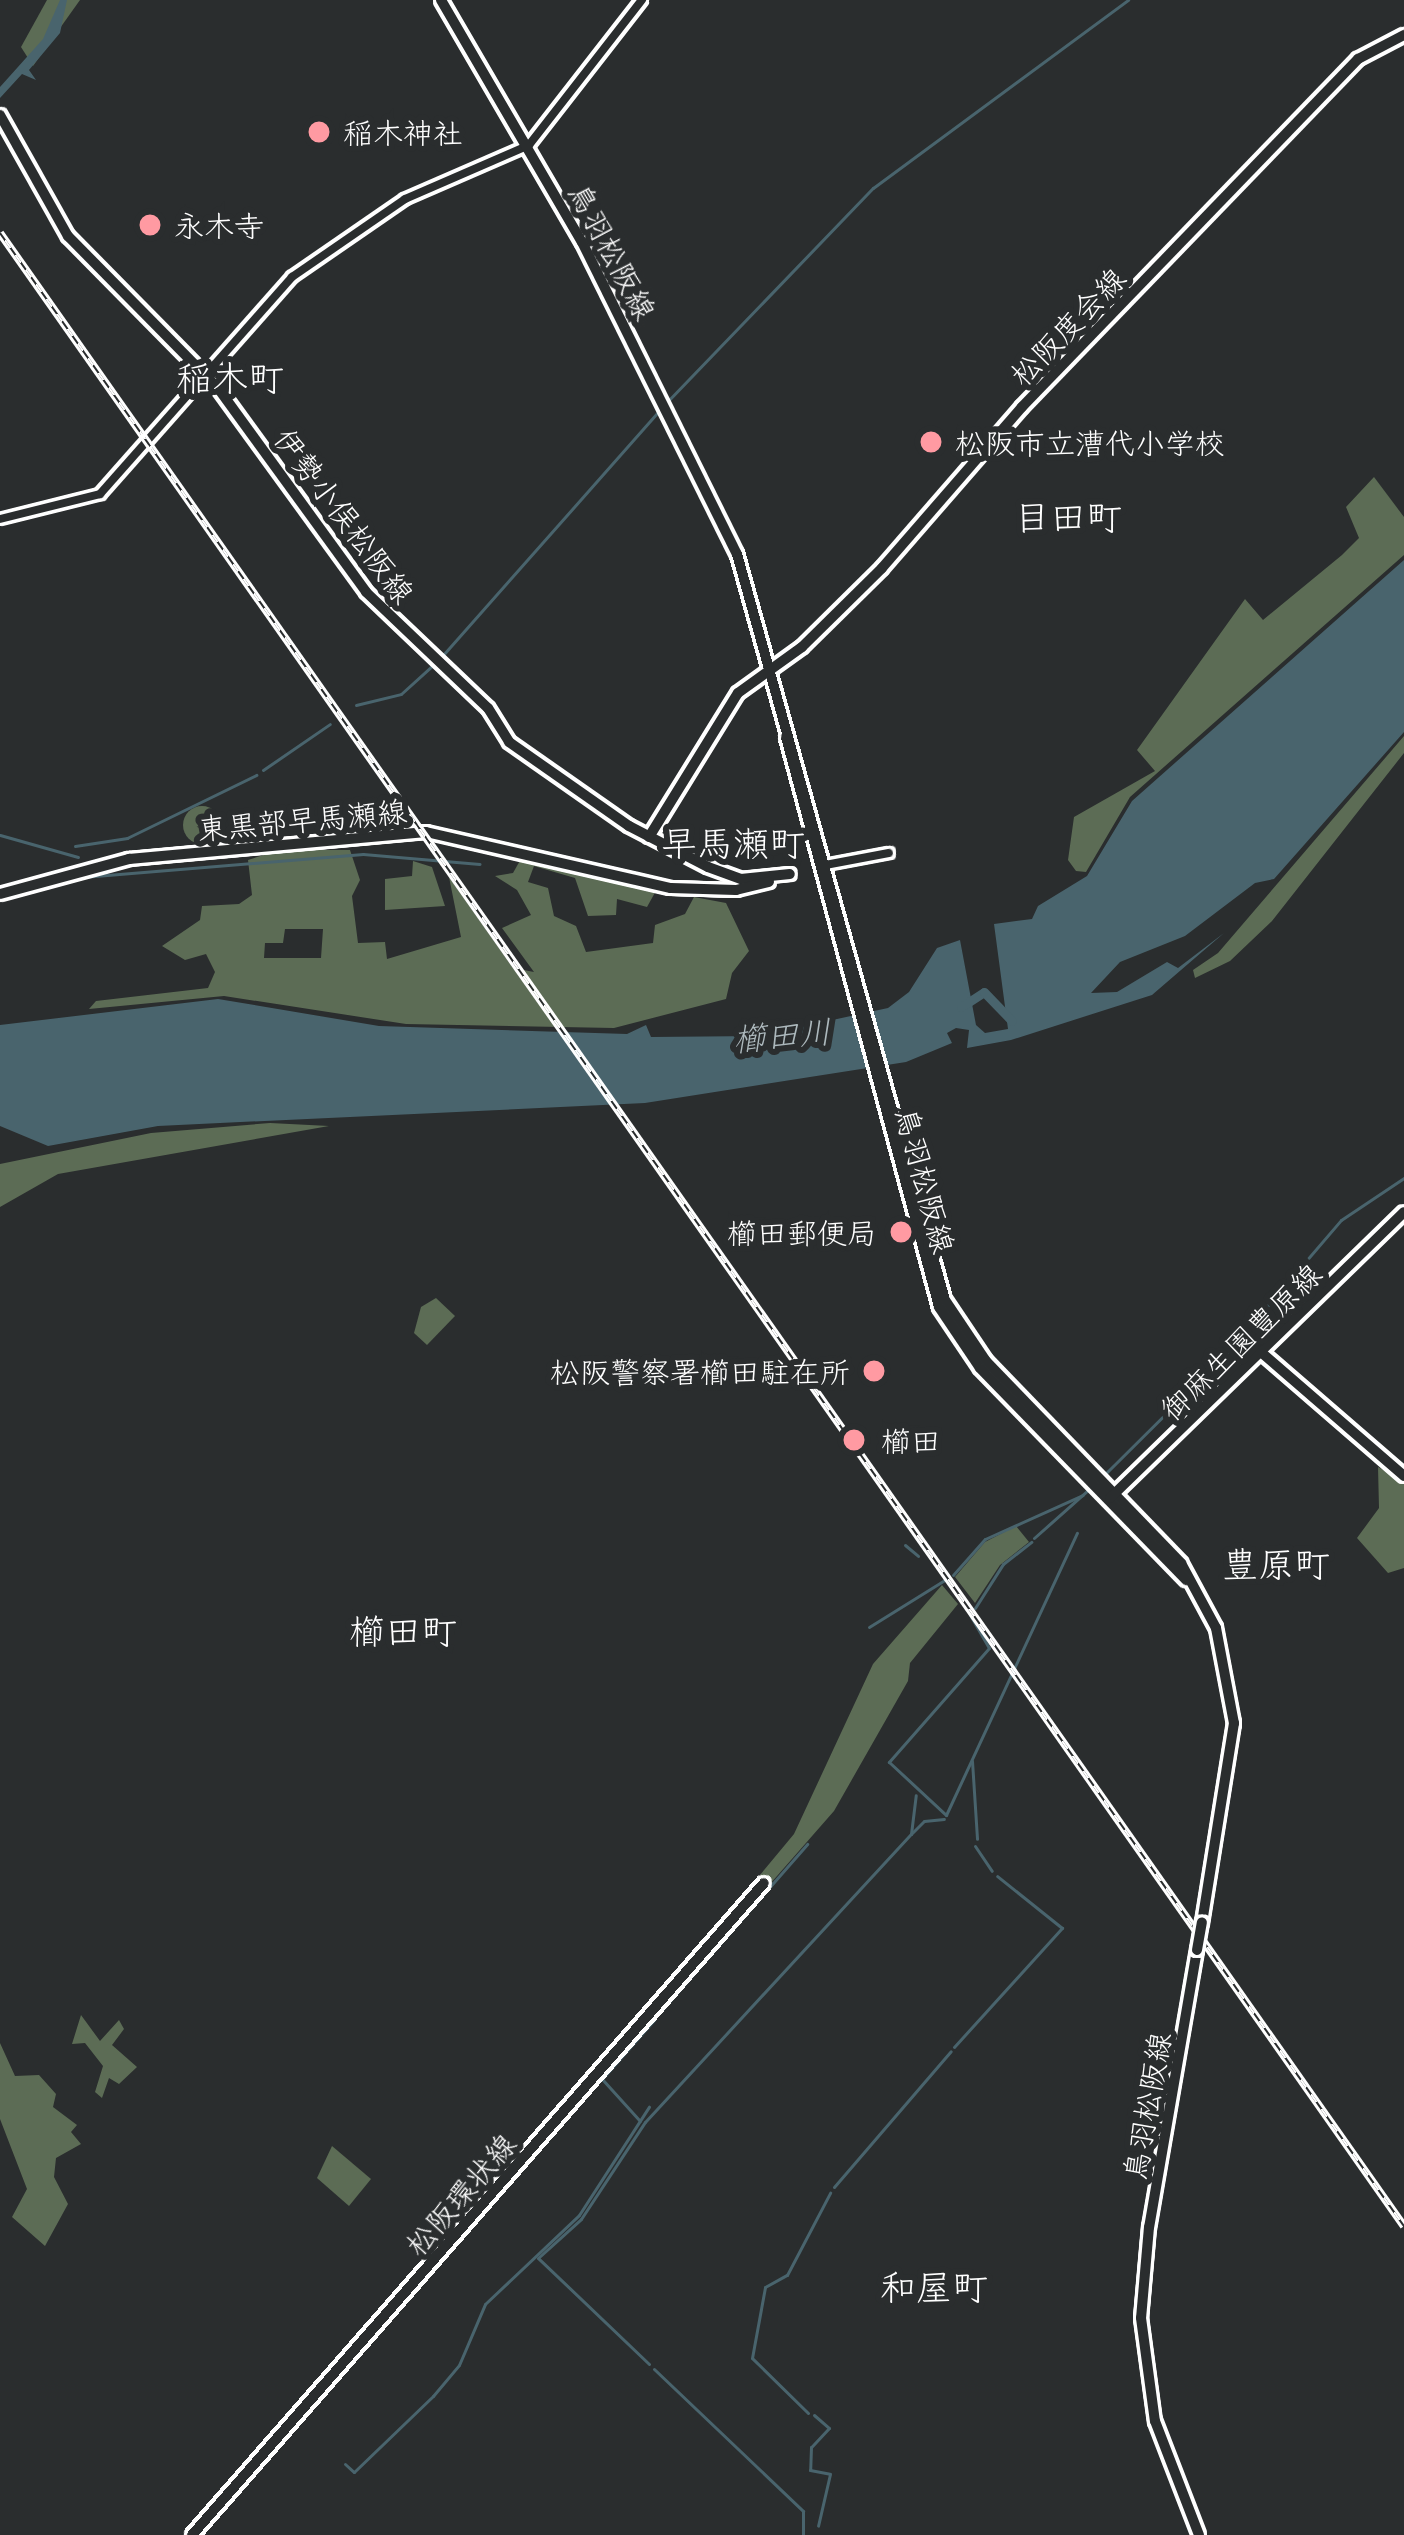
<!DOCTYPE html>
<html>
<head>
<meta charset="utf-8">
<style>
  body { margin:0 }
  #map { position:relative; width:1404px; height:2535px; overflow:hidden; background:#2a2d2e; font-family:"Playpen Sans","Klee One",sans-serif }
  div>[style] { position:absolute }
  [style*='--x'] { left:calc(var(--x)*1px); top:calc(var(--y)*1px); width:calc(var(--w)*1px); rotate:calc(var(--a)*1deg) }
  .green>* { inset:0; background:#5c6c55 }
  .round { border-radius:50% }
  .water>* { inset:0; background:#49646d }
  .stream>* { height:3px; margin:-1.5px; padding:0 1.5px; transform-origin:1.5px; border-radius:1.5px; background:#49646d }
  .river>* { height:9px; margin:-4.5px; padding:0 4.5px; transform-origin:4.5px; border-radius:4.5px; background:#49646d }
  .roads { filter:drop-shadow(3px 0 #fff) drop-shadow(-3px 0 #fff) drop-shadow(0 3px #fff) drop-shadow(0 -3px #fff) }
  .minor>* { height:8px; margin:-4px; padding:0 4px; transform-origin:4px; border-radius:4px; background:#2a2d2e }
  .major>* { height:10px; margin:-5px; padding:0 5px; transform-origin:5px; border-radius:5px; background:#2a2d2e }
  .rail>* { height:8px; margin-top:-4px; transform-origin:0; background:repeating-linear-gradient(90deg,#2a2d2e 0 9px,#fff 0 18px); box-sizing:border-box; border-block:3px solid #fff }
  .bridges { filter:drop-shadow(3px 0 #fff) drop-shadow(-3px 0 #fff) drop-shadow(0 3px #fff) drop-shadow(0 -3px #fff) }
  .major-bridge>* { height:10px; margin:-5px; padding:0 5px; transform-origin:5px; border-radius:5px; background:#2a2d2e }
  .dots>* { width:33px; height:33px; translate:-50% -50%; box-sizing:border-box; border:6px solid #2a2d2e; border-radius:50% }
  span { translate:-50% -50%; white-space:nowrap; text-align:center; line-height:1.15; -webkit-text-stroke:12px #2a2d2e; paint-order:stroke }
  .poi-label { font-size:30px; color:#fff }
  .left { translate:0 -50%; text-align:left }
  .right { translate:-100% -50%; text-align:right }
  .street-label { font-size:30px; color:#fff }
  .water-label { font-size:33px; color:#adb9bd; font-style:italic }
  .quarter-label { font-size:36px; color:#fff }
</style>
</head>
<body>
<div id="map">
  <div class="green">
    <div style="clip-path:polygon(47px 0,80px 0,33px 66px,21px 47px)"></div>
    <div style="clip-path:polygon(1374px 477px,1404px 517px,1404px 555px,1130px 797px,1086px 872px,1076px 871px,1068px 860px,1074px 817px,1155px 771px,1137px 750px,1245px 599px,1263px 620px,1342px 555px,1359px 538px,1346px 507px)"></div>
    <div style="clip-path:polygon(1404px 736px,1404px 753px,1272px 921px,1230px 961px,1195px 978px,1193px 970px,1218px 953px)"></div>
    <div class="round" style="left:183px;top:806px;width:38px;height:38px"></div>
    <div style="clip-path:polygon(evenodd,279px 850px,350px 850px,360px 880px,352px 896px,358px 943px,385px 942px,387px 959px,461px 937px,449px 877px,513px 968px,534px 972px,502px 928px,531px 915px,517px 890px,495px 876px,513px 873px,522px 857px,657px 889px,647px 907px,617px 899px,616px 915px,588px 916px,575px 878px,534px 866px,528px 882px,548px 888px,554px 916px,576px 926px,586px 952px,653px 943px,655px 925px,685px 914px,694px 897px,726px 903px,749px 951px,732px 973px,726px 999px,614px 1028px,406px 1024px,224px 996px,89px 1009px,96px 1001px,208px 988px,215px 972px,206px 954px,185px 960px,162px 946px,200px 920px,202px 906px,239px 904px,252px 895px,248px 860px,279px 850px,285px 929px,323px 929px,321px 958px,264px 958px,265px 943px,283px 943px,285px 929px)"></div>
    <div style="clip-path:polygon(413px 861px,432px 867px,445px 906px,385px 910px,385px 879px,412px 876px)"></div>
    <div style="clip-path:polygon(270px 1123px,329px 1126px,58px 1174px,0 1207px,0 1164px,151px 1133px)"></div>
    <div style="clip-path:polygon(436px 1298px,455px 1316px,427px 1345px,414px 1333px,421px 1307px)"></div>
    <div style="clip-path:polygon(1378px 1467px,1404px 1481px,1404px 1568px,1388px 1573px,1357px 1538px,1379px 1508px)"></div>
    <div style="clip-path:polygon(1016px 1526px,1029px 1542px,1000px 1565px,975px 1603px,955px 1577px,985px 1542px)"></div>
    <div style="clip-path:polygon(942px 1585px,958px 1604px,910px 1663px,908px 1681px,834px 1811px,770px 1884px,760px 1875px,794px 1834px,873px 1664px)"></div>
    <div style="clip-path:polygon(81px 2015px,100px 2041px,119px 2020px,124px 2029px,112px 2045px,137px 2067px,119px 2084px,109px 2078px,102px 2098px,95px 2092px,103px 2066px,85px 2043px,72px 2044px)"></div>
    <div style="clip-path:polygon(0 2043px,15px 2076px,39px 2075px,56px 2094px,53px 2107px,77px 2125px,71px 2132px,81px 2144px,56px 2158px,54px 2177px,68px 2204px,45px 2246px,12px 2217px,27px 2189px,0 2119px)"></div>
    <div style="clip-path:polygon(332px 2146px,371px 2179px,349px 2206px,317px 2178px)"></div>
  </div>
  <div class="water">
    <div style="clip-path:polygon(60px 0,67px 0,60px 33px,29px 70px,36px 80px,22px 74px,0 98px,0 87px,43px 39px)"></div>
    <div style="clip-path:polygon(1404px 560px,1404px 732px,1274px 879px,1255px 883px,1185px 936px,1120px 962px,1091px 993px,1117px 992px,1167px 962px,1178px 968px,1224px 933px,1152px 995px,1011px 1040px,967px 1048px,969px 1030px,956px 1028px,947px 1033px,952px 1043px,906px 1062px,645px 1103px,158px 1126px,48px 1146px,0 1126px,0 1025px,218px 999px,379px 1026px,627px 1034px,646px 1025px,651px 1037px,758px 1036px,888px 1008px,909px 992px,937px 948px,960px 940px,976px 1025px,985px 1033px,1008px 1029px,994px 924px,1032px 919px,1038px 906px,1087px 876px,1132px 801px)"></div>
  </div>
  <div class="stream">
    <div style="--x:665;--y:404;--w:300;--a:-46.1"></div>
    <div style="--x:873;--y:188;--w:317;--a:-36.4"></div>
    <div style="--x:443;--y:655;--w:326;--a:-48.5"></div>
    <div style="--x:356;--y:705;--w:46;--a:-13.7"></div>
    <div style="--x:401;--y:694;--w:43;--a:-42.2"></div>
    <div style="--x:263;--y:770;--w:81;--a:-34.5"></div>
    <div style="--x:0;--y:835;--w:81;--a:15.8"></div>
    <div style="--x:75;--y:846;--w:53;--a:-8.7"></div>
    <div style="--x:127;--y:838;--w:144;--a:-26"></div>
    <div style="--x:83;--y:877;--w:281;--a:-4.7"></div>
    <div style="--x:363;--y:854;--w:117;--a:4.9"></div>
    <div style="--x:1105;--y:1474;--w:172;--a:-44.8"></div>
    <div style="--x:1227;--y:1353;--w:175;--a:-49.4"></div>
    <div style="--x:1341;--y:1220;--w:76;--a:-33.7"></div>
    <div style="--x:1034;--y:1538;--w:72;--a:-41.6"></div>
    <div style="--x:905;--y:1545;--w:17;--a:40"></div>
    <div style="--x:953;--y:1575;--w:48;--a:-48.4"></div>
    <div style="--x:985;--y:1539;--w:107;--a:-24.2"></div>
    <div style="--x:975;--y:1608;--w:52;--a:-57.5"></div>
    <div style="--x:1003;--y:1564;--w:36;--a:-38"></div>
    <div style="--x:970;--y:1615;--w:38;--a:60"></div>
    <div style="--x:989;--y:1648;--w:152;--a:131.3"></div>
    <div style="--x:889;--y:1762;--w:78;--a:42.9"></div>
    <div style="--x:946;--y:1815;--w:311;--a:-65.1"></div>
    <div style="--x:869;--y:1627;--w:91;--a:-31.9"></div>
    <div style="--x:972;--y:1761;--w:78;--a:86.3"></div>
    <div style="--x:911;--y:1834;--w:18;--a:-45"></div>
    <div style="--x:924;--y:1821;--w:20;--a:-6"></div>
    <div style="--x:975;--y:1846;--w:30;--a:56"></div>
    <div style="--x:661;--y:2011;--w:222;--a:-48.8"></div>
    <div style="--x:954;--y:2047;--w:161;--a:-47.8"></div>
    <div style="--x:1062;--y:1928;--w:83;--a:-141.3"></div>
    <div style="--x:640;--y:2121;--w:57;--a:-132.1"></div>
    <div style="--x:602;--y:2079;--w:79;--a:-48.6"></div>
    <div style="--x:834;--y:2187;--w:179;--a:-49.3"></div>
    <div style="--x:649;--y:2364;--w:153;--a:-136.3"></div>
    <div style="--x:538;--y:2258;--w:58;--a:-42.2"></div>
    <div style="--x:581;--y:2219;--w:116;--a:-56.6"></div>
    <div style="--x:645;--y:2122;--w:392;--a:-47.3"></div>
    <div style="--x:911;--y:1834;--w:39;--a:-83"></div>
    <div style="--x:654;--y:2369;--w:206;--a:43.6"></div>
    <div style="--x:803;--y:2511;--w:24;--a:90"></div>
    <div style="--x:808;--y:2413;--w:78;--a:-135.5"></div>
    <div style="--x:752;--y:2358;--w:72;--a:-79.6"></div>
    <div style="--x:765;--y:2287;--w:25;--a:-29"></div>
    <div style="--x:787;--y:2275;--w:93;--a:-62.3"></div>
    <div style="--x:814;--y:2415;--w:20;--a:41"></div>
    <div style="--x:829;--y:2428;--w:26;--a:133"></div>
    <div style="--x:811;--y:2447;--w:23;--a:92"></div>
    <div style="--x:810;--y:2470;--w:20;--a:11"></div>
    <div style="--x:830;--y:2474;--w:53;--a:103"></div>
    <div style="--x:345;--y:2464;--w:12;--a:42"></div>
    <div style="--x:354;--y:2472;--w:110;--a:-43.9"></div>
    <div style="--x:433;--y:2396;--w:40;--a:-50"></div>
    <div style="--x:459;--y:2365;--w:66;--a:-66.9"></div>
    <div style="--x:485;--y:2304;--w:129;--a:-43.4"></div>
    <div style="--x:579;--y:2215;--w:129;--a:-57.1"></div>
  </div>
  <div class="river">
    <div style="--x:961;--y:1007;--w:27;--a:-33"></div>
    <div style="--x:984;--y:992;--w:40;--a:46"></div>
  </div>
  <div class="roads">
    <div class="minor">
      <div style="--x:0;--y:519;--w:103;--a:-14"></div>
      <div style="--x:100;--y:494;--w:290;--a:-48.5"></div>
      <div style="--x:292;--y:277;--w:137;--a:-34.6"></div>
      <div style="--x:405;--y:199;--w:135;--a:-23.5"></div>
      <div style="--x:529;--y:145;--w:184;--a:-52.1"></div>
      <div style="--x:820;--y:866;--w:70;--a:-10.7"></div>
    </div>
    <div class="major">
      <div style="--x:441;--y:0;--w:280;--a:59.8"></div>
      <div style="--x:582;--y:242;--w:348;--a:63.6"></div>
      <div style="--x:737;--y:554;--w:774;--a:74.42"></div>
      <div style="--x:945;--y:1300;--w:73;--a:56.1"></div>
      <div style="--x:986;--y:1361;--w:281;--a:46"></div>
      <div style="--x:1181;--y:1563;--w:74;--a:61.7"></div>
      <div style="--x:1216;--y:1628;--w:97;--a:79.3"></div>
      <div style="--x:1234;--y:1723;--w:202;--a:99.1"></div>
      <div style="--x:0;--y:115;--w:139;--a:60.7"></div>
      <div style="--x:68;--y:236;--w:214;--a:45.4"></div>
      <div style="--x:218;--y:388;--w:252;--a:54"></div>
      <div style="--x:366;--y:592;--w:168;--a:43.6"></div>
      <div style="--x:488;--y:708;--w:40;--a:58"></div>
      <div style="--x:509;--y:742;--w:146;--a:35"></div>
      <div style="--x:629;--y:826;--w:89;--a:27.4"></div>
      <div style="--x:708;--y:867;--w:35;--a:20"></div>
      <div style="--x:741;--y:879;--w:49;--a:-5.8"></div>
      <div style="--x:786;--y:737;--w:590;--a:74.97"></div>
      <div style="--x:939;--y:1307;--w:73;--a:56.1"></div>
      <div style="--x:980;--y:1368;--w:296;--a:45.8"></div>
      <div style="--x:649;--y:837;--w:169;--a:-58.3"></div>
      <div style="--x:738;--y:693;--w:79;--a:-35.7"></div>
      <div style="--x:802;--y:647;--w:112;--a:-44.6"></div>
      <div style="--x:882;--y:568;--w:213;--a:-49"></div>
      <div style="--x:1022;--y:407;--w:484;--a:-46"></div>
      <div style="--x:1358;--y:59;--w:52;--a:-27.6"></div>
      <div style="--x:0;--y:894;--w:134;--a:-15.2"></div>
      <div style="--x:129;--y:859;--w:298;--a:-5.2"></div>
      <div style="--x:426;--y:832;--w:251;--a:12.9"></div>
      <div style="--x:671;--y:888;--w:65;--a:1.8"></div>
      <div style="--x:736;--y:890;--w:34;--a:-14"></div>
      <div style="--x:1262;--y:1353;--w:188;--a:40.9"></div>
      <div style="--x:1110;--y:1498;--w:410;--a:-44.2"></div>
      <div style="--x:1197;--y:1950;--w:281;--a:99.8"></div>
      <div style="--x:1149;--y:2227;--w:91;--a:95"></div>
      <div style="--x:1141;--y:2318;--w:104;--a:82.3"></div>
      <div style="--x:1155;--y:2421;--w:122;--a:68.9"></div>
      <div style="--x:192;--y:2535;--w:867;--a:-48.74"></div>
    </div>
  </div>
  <div class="rail">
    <div style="--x:0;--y:233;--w:2438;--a:54.84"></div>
  </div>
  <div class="bridges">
    <div class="major-bridge">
      <div style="--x:1197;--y:1950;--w:28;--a:-80"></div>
    </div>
  </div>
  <div class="dots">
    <div style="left:319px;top:132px;background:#ff9aa2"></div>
    <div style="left:150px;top:225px;background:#ff9aa2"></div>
    <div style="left:931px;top:442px;background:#ff9aa2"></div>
    <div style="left:901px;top:1232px;background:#ff9aa2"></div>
    <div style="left:874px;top:1371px;background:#ff9aa2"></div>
    <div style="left:854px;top:1440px;background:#ff9aa2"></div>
  </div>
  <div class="poi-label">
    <span class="left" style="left:343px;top:132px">稲木神社</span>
    <span class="left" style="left:174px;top:225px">永木寺</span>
    <span class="left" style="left:955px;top:442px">松阪市立漕代小学校</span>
    <span class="right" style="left:877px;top:1232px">櫛田郵便局</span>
    <span class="right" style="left:850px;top:1371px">松阪警察署櫛田駐在所</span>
    <span class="left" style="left:881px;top:1440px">櫛田</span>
  </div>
  <div class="street-label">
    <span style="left:613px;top:251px;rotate:62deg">鳥羽松阪線</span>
    <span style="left:1067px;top:326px;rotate:-46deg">松阪度会線</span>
    <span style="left:345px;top:515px;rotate:53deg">伊勢小俣松阪線</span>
    <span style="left:302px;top:819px;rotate:-5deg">東黒部早馬瀬線</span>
    <span style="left:926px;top:1180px;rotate:75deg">鳥羽松阪線</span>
    <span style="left:1240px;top:1341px;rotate:-44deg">御麻生園豊原線</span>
    <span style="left:1146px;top:2106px;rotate:-80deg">鳥羽松阪線</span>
    <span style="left:460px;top:2194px;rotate:-49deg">松阪環状線</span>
  </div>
  <div class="water-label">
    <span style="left:782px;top:1034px;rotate:-5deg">櫛田川</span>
  </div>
  <div class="quarter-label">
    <span style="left:230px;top:377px">稲木町</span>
    <span style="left:1068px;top:516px">目田町</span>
    <span style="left:733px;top:842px">早馬瀬町</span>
    <span style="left:1276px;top:1563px">豊原町</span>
    <span style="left:403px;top:1630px">櫛田町</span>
    <span style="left:934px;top:2286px">和屋町</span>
  </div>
</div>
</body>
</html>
